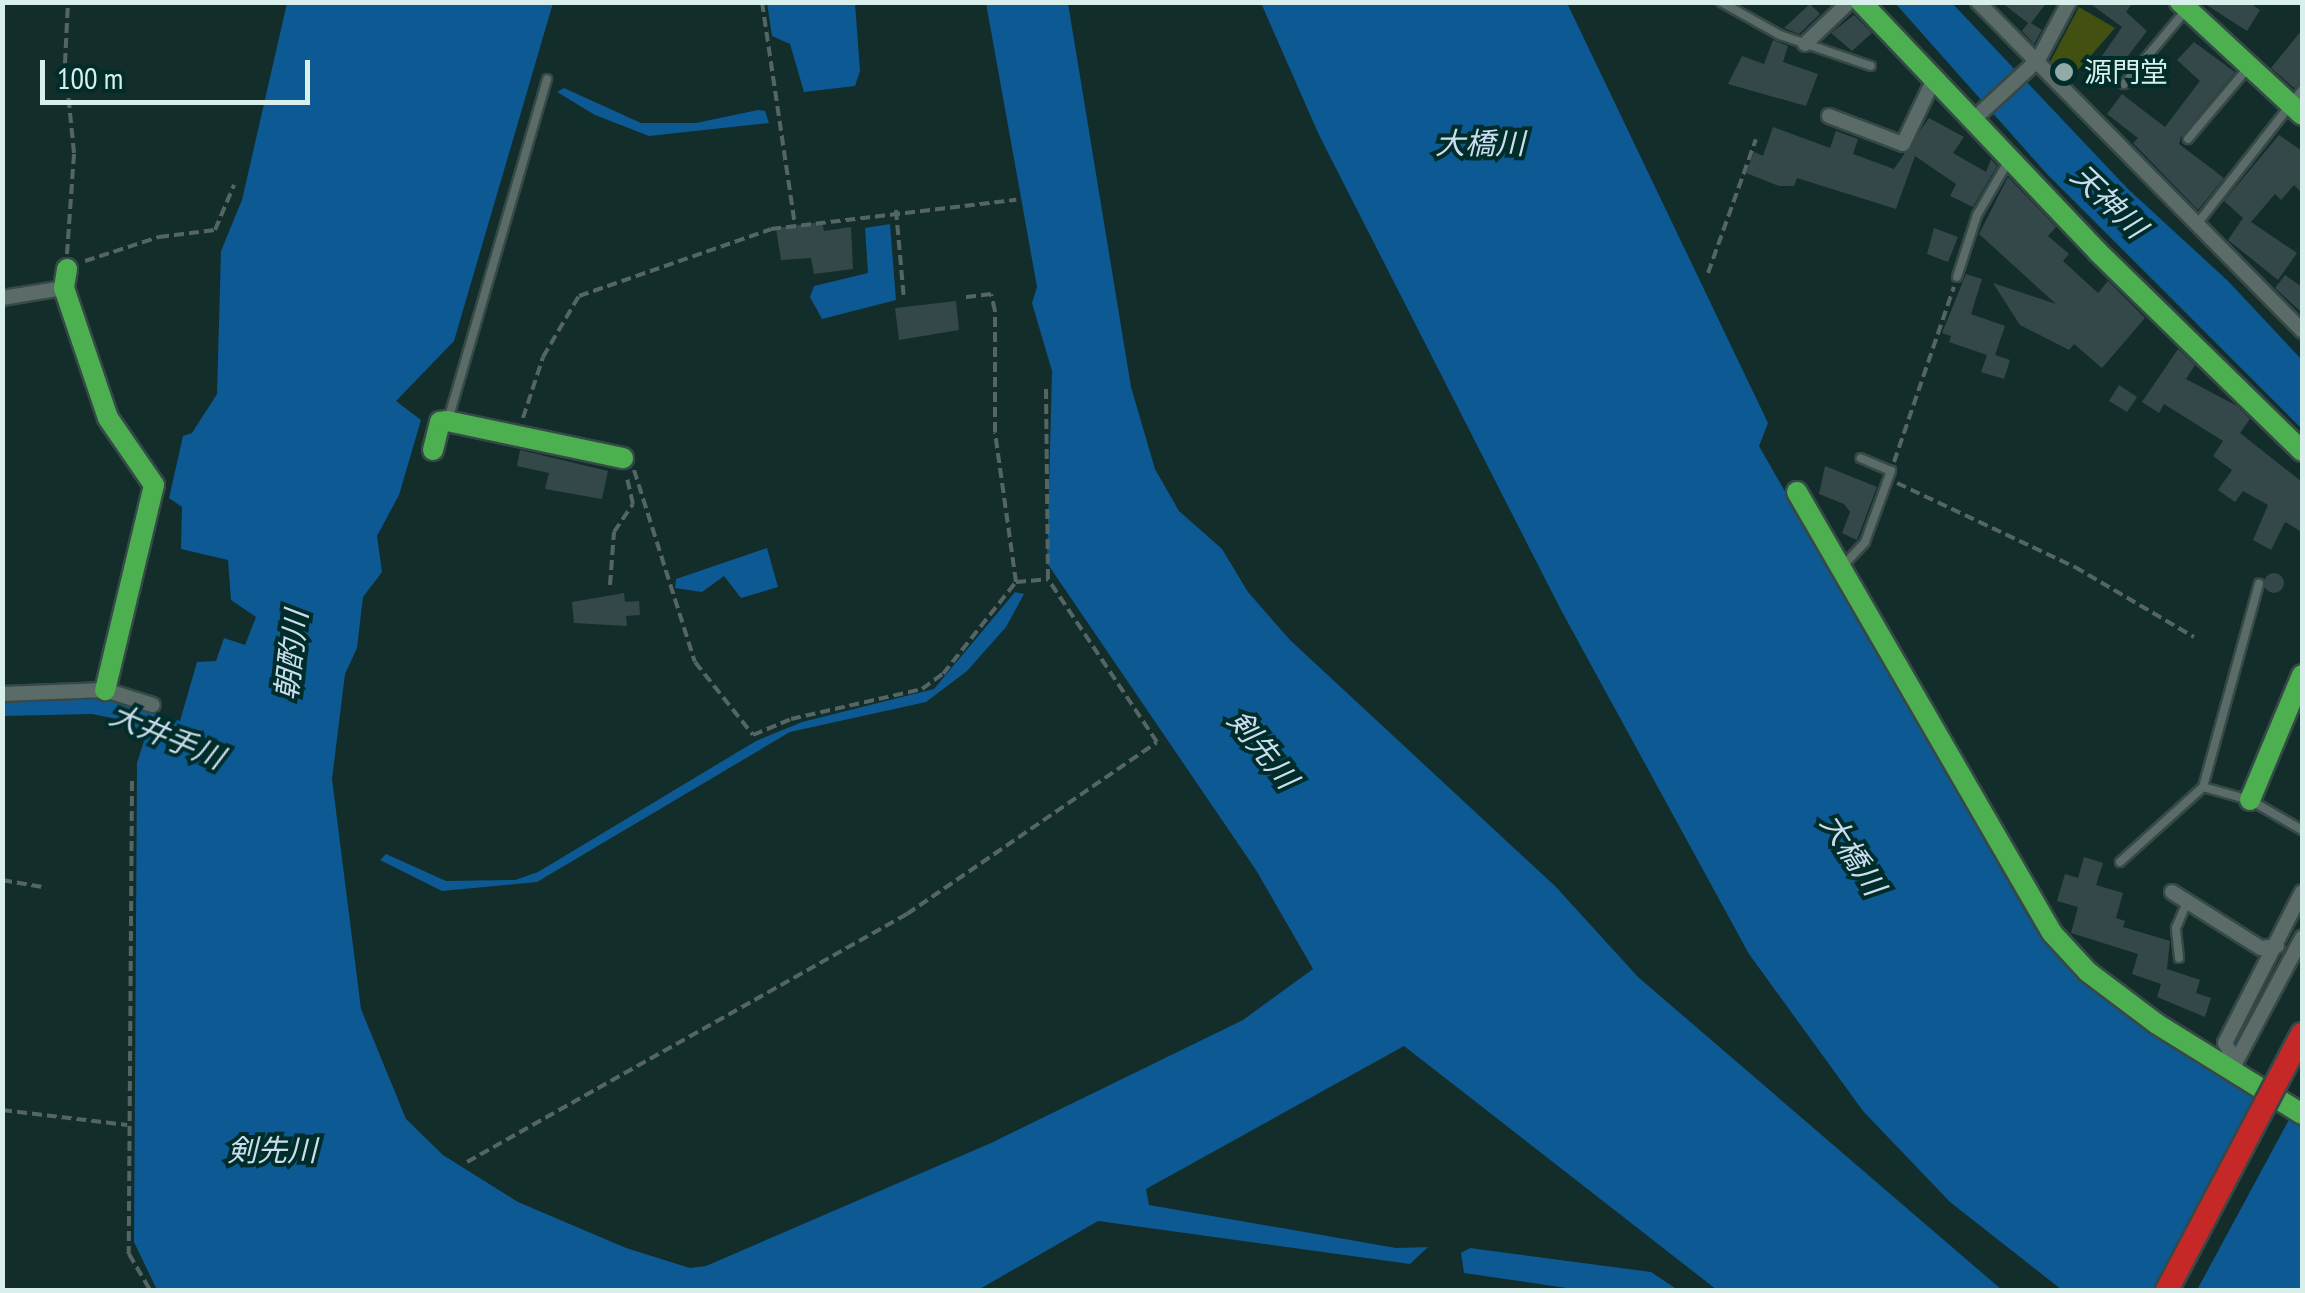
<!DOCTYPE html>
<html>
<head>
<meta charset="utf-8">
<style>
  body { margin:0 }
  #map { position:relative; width:2305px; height:1293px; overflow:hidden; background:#132d2b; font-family:"PT Sans Narrow","Noto Sans JP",sans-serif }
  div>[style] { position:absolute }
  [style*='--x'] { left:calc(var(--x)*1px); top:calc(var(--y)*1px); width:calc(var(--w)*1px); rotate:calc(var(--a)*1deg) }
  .green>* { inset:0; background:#425011 }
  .water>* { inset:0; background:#0c5993 }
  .pier>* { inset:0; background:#132d2b }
  .building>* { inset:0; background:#344849 }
  .round { border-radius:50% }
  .path>* { height:4px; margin-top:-2px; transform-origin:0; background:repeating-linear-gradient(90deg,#556563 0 10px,transparent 0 15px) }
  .roads { filter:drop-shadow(2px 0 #364947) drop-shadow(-2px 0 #364947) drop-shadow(0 2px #364947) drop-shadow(0 -2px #364947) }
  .lane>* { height:8px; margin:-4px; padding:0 4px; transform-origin:4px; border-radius:4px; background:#5a6b68 }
  .street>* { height:14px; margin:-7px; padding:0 7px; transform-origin:7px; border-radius:7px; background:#5a6b68 }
  .fast>* { height:20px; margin:-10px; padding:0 10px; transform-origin:10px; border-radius:10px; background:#4caf50 }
  .bridges { filter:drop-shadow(2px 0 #364947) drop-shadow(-2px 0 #364947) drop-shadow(0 2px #364947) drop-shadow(0 -2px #364947) }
  .jam-bridge>* { height:22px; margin:-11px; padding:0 11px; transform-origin:11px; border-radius:11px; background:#c62828 }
  .dots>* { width:28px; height:28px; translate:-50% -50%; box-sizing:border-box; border:5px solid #002d29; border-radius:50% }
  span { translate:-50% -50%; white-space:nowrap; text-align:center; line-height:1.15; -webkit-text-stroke:8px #002d29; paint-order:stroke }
  .poi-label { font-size:28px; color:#d8efeb }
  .left { translate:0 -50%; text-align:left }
  .water-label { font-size:30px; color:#cbdcee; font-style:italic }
  .frame { position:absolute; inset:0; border:5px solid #d8efeb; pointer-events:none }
  .scale { position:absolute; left:40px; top:60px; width:270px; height:45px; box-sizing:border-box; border:5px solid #d8efeb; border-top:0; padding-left:12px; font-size:30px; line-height:35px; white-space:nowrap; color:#d8efeb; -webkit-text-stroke:8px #002d29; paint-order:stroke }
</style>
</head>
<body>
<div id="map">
  <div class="green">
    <div style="clip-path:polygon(2079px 7px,2115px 28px,2064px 86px,2050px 62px)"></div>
  </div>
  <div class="water">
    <div style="clip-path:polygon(287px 3px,553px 3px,454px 341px,396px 401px,421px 420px,399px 495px,377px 536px,382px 572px,363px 597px,357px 648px,345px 674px,332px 779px,361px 1009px,406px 1119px,443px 1155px,518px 1202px,626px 1248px,690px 1268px,706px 1266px,991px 1143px,1243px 1020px,1313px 969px,1256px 870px,1047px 563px,1052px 371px,1032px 303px,1037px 287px,986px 3px,1068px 3px,1131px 387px,1155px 469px,1179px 511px,1222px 549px,1248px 592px,1290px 640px,1556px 887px,1638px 977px,2002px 1290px,1717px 1290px,1404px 1046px,1146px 1189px,1149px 1205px,1396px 1248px,1428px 1247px,1410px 1264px,1098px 1221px,978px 1290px,157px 1290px,134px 1242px,137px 763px,144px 741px,132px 722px,92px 714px,3px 716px,3px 702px,103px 698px,180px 721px,197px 662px,216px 661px,224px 638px,245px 645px,256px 617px,231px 600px,228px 560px,181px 549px,182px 507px,169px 498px,183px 436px,192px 433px,217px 394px,221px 251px,242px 200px)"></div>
    <div style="clip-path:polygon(767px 3px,855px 3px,860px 71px,855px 86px,804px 92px,790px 44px,772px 36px)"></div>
    <div style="clip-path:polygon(1261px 3px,1567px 3px,1768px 423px,1759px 446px,2028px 917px,2066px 962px,2302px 1120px,2302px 1290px,2062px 1290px,1950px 1202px,1863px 1111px,1749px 954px,1561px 610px,1319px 135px)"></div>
    <div style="clip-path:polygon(1895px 3px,1952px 3px,2128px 189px,2228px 281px,2302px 360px,2302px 429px,2047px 174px)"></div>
    <div style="clip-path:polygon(564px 88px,641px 123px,696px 123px,758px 110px,765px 111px,769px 123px,649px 136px,595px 115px,557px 92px)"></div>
    <div style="clip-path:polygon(890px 224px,896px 300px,822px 319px,810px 297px,814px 286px,868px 273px,865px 228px)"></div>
    <div style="clip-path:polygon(767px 548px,778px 587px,741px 598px,724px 576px,702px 592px,675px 588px,676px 579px)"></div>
    <div style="clip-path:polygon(1015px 592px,1024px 594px,1006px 627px,967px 671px,926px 702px,790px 732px,537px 882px,442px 891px,380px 860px,386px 854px,446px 881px,515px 880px,538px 872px,756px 741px,802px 722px,934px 689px)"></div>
    <div style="clip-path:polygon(1470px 1248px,1651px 1272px,1678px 1290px,1580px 1290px,1464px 1273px,1461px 1253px)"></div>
  </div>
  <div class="pier">
    <div style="clip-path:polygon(2260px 1093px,2292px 1114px,2197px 1290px,2155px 1290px)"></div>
  </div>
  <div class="building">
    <div style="clip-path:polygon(2001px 2px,2047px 2px,2031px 23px,2042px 30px,2034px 44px,2022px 31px,2028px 23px)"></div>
    <div style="clip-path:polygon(2088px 2px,2133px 2px,2126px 12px,2147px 31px,2118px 69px,2102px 56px,2122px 27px)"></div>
    <div style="clip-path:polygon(2202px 2px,2249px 2px,2260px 10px,2247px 31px)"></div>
    <div style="clip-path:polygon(1810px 4px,1820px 14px,1799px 34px,1784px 28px)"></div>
    <div style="clip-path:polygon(1854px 15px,1872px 33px,1852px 51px,1831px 33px)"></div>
    <div style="clip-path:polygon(2302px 30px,2302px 83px,2294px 88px,2271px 68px)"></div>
    <div style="clip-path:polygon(1773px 40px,1788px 46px,1783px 62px,1818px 74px,1806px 106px,1728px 84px,1742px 56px,1764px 64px)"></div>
    <div style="clip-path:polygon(2194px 42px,2235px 72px,2181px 137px,2179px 144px,2224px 178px,2198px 210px,2133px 143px,2138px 138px,2107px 114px,2122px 94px,2165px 127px,2200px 81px,2177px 60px)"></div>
    <div style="clip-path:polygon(1929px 118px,1964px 137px,1953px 153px,1986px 172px,1991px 159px,1997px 166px,1973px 207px,1950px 196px,1956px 184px,1915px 156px,1896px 209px,1797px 178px,1794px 186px,1779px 186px,1746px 173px,1754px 152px,1763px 156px,1773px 127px,1830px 148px,1836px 131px,1858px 139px,1853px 154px,1894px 169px)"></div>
    <div style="clip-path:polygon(2279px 135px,2302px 151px,2302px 193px,2294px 185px,2281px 200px,2275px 194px,2251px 222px,2297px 253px,2278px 280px,2228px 240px,2243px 218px,2224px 201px)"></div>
    <div style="clip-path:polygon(2008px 177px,2056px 227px,2048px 236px,2069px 254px,2063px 261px,2098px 293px,2108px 281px,2145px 318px,2102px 368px,2074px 344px,2069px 350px,2020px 325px,1993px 283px,2056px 304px,1979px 234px)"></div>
    <div style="clip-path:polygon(822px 222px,824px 231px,851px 227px,853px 269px,814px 274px,811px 258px,781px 260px,776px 228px)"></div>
    <div style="clip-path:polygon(1934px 228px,1958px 237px,1948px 262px,1927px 254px)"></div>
    <div style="clip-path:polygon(1966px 274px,1982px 279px,1971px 314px,2005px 326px,1995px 355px,2010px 360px,2004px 379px,1981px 372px,1987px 355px,1949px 342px,1951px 336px,1942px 333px)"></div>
    <div style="clip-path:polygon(2285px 275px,2302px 287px,2302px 313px,2275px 288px)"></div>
    <div style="clip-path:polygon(956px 301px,959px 330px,899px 340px,895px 308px)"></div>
    <div style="clip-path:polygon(2178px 349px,2195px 365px,2186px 379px,2237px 406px,2250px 419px,2240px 433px,2302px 482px,2302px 532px,2285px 522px,2271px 550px,2253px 540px,2268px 505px,2243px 491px,2235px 502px,2218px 490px,2232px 470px,2213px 456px,2223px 441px,2164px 404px,2159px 413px,2142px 402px)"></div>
    <div style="clip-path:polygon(2119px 385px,2137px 397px,2127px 412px,2109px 401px)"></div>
    <div style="clip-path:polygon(520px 450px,608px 471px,602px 499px,545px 489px,549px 473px,517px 466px)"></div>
    <div style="clip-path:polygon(1825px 466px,1877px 487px,1857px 540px,1842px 533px,1850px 512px,1844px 504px,1819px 494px)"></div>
    <div class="round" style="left:2264px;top:573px;width:20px;height:20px"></div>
    <div style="clip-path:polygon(624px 593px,625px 602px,639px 601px,640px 615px,626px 616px,627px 626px,574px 623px,572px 602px)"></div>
    <div style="clip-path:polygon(2084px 857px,2103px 863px,2096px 885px,2123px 893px,2116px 918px,2125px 921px,2123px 927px,2170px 941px,2167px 969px,2200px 980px,2196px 993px,2211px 998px,2205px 1017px,2157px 997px,2161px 984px,2132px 974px,2138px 954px,2071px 933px,2078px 907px,2057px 901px,2065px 874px,2078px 878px)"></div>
  </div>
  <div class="path">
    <div style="--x:762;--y:2;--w:225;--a:81.6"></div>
    <div style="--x:896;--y:210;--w:90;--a:84.9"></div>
    <div style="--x:67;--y:254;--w:101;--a:-86"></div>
    <div style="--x:74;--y:153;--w:90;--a:-95.7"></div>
    <div style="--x:65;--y:63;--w:61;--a:-87.2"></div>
    <div style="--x:85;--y:261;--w:78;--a:-18"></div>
    <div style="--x:159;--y:237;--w:56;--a:-7.1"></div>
    <div style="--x:215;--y:230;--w:49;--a:-67.1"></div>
    <div style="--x:1708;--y:273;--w:142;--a:-70.3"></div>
    <div style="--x:523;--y:418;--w:64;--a:-71.8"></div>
    <div style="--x:543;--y:357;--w:71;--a:-59.5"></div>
    <div style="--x:579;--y:296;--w:203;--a:-19.2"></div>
    <div style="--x:771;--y:229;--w:247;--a:-6.8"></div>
    <div style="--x:1894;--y:462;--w:185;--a:-71.1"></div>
    <div style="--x:634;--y:470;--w:201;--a:72.4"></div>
    <div style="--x:695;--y:662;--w:93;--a:51.5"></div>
    <div style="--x:753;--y:735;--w:41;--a:-22.8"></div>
    <div style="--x:791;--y:719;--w:134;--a:-12.9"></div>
    <div style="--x:922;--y:689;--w:26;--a:-36"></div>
    <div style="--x:943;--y:674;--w:117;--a:-51.6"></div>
    <div style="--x:1016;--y:582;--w:151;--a:-98"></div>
    <div style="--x:995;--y:432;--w:121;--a:-90"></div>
    <div style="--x:995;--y:311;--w:17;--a:-103"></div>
    <div style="--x:991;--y:294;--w:26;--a:173"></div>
    <div style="--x:1897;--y:483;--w:197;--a:25.3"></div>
    <div style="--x:2075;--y:567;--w:138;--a:30.5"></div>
    <div style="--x:1016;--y:582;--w:32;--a:-5"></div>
    <div style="--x:610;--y:585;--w:53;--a:-85.7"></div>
    <div style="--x:614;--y:532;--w:34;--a:-56"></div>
    <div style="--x:633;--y:504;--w:28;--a:-103"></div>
    <div style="--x:132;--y:781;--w:473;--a:90.4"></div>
    <div style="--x:129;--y:1254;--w:42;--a:59.7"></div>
    <div style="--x:2;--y:880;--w:41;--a:9.9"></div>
    <div style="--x:2;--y:1110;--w:126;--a:6.8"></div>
    <div style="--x:467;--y:1162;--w:505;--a:-29.41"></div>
    <div style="--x:907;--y:914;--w:303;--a:-34.5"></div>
    <div style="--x:1157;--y:742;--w:196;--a:-123.8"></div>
    <div style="--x:1048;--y:579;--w:195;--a:-90.6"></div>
  </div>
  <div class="roads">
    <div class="lane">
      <div style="--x:1721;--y:2;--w:68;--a:29.2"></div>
      <div style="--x:1780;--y:35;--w:96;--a:18.8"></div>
      <div style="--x:2124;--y:84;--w:98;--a:-50"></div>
      <div style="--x:2188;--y:139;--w:92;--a:-49.9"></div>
      <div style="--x:2197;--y:224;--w:170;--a:-51.9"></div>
      <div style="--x:1957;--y:277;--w:65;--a:-72.1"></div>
      <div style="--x:1977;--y:215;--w:64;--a:-59.8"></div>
      <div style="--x:448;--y:420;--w:355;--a:-73.8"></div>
      <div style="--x:1841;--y:568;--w:35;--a:-47"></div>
      <div style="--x:1865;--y:542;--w:76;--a:-69.9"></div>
      <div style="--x:1891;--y:471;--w:33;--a:-157"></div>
      <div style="--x:2203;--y:787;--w:49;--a:15.5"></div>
      <div style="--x:2250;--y:800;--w:60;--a:30"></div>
      <div style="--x:2120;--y:862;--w:112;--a:-42.1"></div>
      <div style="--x:2203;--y:787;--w:211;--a:-74.6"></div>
      <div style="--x:2179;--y:958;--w:30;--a:-96"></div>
      <div style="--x:2176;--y:928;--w:25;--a:-67"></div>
    </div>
    <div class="street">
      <div style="--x:1978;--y:2;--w:462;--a:45.4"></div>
      <div style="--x:1805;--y:44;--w:61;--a:-43.7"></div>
      <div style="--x:1829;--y:116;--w:79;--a:20.7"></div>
      <div style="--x:1903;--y:144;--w:72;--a:-64.5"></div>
      <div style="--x:1974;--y:119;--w:87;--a:-42.7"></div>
      <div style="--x:2038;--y:60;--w:66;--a:-61.9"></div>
      <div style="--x:2;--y:298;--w:63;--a:-9.2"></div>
      <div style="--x:2;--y:694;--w:103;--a:-2.2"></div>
      <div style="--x:105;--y:690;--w:50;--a:17.4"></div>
      <div style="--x:2172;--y:892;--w:105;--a:32.2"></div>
      <div style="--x:2261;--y:948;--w:16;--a:-7"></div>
      <div style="--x:2236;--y:1062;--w:22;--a:-120"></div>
      <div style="--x:2225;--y:1043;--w:169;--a:-63"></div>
      <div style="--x:2232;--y:1069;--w:149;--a:-61.9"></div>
    </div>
    <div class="fast">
      <div style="--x:1861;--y:2;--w:344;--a:46.5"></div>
      <div style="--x:2098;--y:252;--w:285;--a:44.3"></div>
      <div style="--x:2180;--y:2;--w:166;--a:42.8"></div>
      <div style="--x:67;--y:269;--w:19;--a:99"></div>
      <div style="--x:64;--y:288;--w:137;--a:71.3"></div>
      <div style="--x:108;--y:418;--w:81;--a:55.5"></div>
      <div style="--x:154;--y:485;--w:211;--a:103.4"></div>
      <div style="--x:433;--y:450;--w:29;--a:-76"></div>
      <div style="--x:440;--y:422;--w:7;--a:-8"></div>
      <div style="--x:447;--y:421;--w:180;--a:11.9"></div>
      <div style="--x:1797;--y:492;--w:509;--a:59.96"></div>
      <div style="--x:2052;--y:933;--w:53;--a:47.3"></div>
      <div style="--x:2088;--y:972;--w:86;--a:37"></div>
      <div style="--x:2157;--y:1024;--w:171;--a:31.8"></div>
      <div style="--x:2250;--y:800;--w:135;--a:-67.4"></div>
    </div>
  </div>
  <div class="bridges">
    <div class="jam-bridge">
      <div style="--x:2167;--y:1290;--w:289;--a:-62.2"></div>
    </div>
  </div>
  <div class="dots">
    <div style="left:2064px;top:72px;background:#93aba8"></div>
  </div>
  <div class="poi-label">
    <span class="left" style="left:2084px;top:72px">源門堂</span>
  </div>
  <div class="water-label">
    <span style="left:1480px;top:143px">大橋川</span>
    <span style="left:2109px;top:201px;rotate:44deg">天神川</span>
    <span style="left:291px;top:655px;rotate:-83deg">朝酌川</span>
    <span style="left:167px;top:736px;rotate:23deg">大井手川</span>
    <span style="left:1263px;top:749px;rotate:51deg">剣先川</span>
    <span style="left:1853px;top:854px;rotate:57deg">大橋川</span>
    <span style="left:272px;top:1150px">剣先川</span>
  </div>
  <div class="frame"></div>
  <div class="scale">100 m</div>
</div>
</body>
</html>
